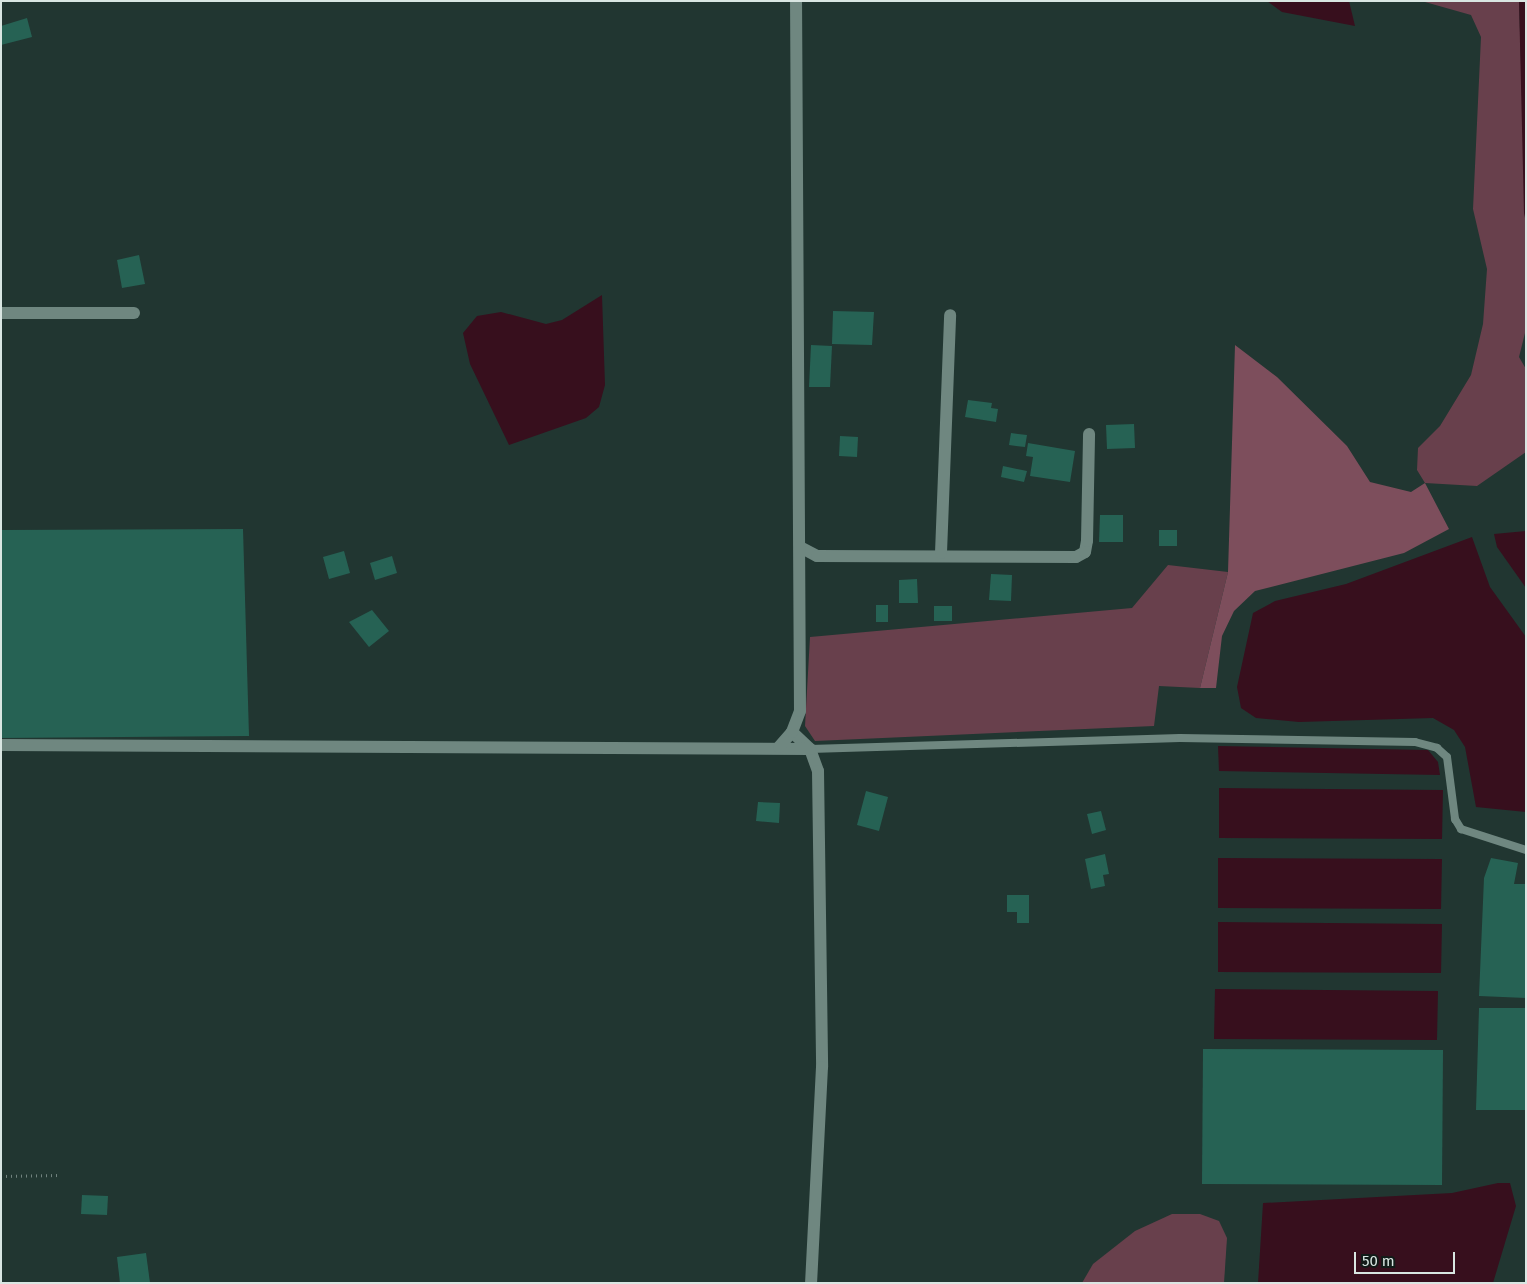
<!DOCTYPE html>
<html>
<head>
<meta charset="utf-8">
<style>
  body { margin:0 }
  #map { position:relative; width:1527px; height:1284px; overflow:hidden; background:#213631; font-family:"Fira Sans",sans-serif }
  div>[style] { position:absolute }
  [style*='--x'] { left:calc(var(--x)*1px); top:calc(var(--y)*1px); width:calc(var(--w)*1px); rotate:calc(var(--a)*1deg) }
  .green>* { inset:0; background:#68404c }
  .forest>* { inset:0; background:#7d4e5c }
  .water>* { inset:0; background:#370f1d }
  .building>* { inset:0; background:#266254 }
  .path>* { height:2.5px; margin-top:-1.25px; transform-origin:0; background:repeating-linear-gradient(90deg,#71827e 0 1px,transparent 0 5px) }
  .service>* { height:8px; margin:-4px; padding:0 4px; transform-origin:4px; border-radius:4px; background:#6f8780 }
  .minor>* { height:12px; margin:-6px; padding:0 6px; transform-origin:6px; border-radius:6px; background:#6f8780 }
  span { translate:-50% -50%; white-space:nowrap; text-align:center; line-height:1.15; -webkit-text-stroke:4px #121c19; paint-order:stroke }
  .frame { position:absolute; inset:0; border:2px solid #d9e6e2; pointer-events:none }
  .scale { position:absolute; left:1354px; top:1252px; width:101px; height:22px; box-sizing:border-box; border:2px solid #d9e6e2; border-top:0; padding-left:6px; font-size:15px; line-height:18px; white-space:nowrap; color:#d9e6e2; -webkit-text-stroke:4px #121c19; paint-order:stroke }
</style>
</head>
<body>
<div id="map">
  <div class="green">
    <div style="clip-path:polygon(1388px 1px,1519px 1px,1526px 223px,1526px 329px,1519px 357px,1526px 369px,1526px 452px,1477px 486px,1425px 483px,1417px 470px,1418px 448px,1440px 426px,1471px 375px,1483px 324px,1487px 269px,1473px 209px,1481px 37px,1471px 15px,1425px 2px)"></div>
    <div style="clip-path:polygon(1168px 565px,1228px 572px,1200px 688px,1159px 686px,1154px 726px,815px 741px,805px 726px,810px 637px,1132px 608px)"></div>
    <div style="clip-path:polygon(1172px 1214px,1200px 1214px,1219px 1221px,1227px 1238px,1224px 1283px,1082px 1283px,1093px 1264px,1135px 1231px)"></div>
  </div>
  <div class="forest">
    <div style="clip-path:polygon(1235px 345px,1277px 377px,1347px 446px,1370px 482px,1411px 492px,1425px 483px,1449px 529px,1404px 553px,1255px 591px,1234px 611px,1222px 636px,1216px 688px,1200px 688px,1228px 572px)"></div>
  </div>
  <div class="water">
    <div style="clip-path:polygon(1267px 1px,1349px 1px,1355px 26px,1282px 12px)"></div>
    <div style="clip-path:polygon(1519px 1px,1526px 1px,1526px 223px,1524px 213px)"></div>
    <div style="clip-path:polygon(602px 295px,605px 385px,599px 407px,586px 418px,509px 445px,470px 364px,463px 333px,477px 316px,501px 312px,546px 324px,562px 320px)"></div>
    <div style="clip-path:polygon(1526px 531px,1526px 588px,1497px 547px,1494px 534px)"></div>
    <div style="clip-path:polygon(1472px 537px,1490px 587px,1526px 637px,1526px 812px,1476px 807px,1465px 747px,1454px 730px,1433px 718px,1299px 722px,1256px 718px,1241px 708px,1237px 687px,1253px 613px,1275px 601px,1346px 584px)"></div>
    <div style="clip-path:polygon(1218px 746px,1428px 750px,1438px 762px,1440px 775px,1219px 771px)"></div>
    <div style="clip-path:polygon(1219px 788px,1443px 790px,1442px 839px,1219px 838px)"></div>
    <div style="clip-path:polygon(1218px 858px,1442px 859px,1441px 909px,1218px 908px)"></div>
    <div style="clip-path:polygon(1218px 922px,1442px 924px,1441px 973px,1218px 972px)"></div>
    <div style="clip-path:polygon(1215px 989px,1438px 991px,1437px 1040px,1214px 1039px)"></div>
    <div style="clip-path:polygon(1498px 1183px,1510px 1183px,1516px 1206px,1493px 1283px,1258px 1283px,1263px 1203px,1452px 1193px)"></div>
  </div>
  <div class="building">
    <div style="clip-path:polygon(27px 18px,32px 37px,1px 45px,1px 26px)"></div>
    <div style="clip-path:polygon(139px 255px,145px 284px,122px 288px,117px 260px)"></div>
    <div style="clip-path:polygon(833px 311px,874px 312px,872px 345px,832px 344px)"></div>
    <div style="clip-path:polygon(811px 345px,832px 346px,830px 387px,809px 387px)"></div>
    <div style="clip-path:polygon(968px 400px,992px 403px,991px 408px,998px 409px,996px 422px,965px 417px)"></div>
    <div style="clip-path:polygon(1134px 424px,1135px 448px,1107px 449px,1106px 425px)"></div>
    <div style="clip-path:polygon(1011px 433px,1027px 435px,1025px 447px,1009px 445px)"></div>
    <div style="clip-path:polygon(840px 436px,858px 437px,857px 457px,839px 456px)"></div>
    <div style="clip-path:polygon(1028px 443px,1075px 451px,1070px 482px,1030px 476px,1033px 457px,1026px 456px)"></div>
    <div style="clip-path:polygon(1003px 466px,1027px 471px,1024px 482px,1001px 477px)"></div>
    <div style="clip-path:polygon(1100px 515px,1123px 515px,1123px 542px,1099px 542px)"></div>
    <div style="clip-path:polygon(243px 529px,249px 736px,1px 738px,1px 530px)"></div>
    <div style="clip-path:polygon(1159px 530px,1177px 530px,1177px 546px,1159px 546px)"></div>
    <div style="clip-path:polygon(344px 551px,350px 573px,329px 579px,323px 557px)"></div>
    <div style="clip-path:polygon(392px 556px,397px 573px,375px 580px,370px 563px)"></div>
    <div style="clip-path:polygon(991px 574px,1012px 575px,1011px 601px,989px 600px)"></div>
    <div style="clip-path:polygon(917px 579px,918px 603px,899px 603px,899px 580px)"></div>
    <div style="clip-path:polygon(876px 605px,888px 605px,888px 622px,876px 622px)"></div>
    <div style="clip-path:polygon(934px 606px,952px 606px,952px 621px,934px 621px)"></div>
    <div style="clip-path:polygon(372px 610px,389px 631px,369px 647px,349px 622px)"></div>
    <div style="clip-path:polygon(866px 791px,888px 797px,879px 831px,857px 825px)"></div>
    <div style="clip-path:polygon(758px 802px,780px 803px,779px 823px,756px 821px)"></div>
    <div style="clip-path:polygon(1101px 811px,1106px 830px,1092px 834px,1087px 814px)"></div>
    <div style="clip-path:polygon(1105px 854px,1109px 874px,1103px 875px,1105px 886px,1091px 889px,1085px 859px)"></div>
    <div style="clip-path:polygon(1491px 858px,1518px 863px,1514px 884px,1526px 884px,1526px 998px,1479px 996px,1484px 878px)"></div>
    <div style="clip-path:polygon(1007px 895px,1029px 895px,1029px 923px,1017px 923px,1017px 912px,1007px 912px)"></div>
    <div style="clip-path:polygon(1479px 1008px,1526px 1008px,1526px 1110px,1476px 1110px)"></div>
    <div style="clip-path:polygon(1203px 1049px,1443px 1050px,1442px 1185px,1202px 1184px)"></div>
    <div style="clip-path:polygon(82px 1195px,108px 1196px,107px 1215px,81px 1214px)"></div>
    <div style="clip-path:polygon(146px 1253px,150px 1283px,120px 1283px,117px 1257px)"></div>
  </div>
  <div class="path">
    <div style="--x:1;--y:1176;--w:59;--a:-1"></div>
  </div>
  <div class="service">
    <div style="--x:810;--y:749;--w:370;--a:-1.7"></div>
    <div style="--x:1180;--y:738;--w:235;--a:1"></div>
    <div style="--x:1415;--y:742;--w:23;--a:15"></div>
    <div style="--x:1437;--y:748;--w:13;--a:42"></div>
    <div style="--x:1447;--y:757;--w:63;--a:82.6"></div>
    <div style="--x:1455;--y:819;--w:12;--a:59"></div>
    <div style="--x:1461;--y:829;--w:68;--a:17.9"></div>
  </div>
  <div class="minor">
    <div style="--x:1;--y:313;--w:133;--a:0"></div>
    <div style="--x:800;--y:547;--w:19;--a:28"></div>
    <div style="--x:817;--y:556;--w:259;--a:0.2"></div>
    <div style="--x:1076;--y:557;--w:10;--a:-29"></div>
    <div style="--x:1085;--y:552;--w:11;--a:-80"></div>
    <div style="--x:1087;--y:541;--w:107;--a:-88.9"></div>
    <div style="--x:941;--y:553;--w:238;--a:-87.8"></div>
    <div style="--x:792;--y:732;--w:25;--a:43"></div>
    <div style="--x:810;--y:749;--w:23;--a:70"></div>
    <div style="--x:818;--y:771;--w:296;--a:89.2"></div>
    <div style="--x:822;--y:1067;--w:216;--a:92.9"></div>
    <div style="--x:1;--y:745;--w:809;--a:0.28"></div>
    <div style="--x:779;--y:747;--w:20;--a:-49"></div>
    <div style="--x:792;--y:732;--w:22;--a:-69"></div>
    <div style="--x:800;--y:711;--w:710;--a:-90.32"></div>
  </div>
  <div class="frame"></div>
  <div class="scale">50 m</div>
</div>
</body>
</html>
